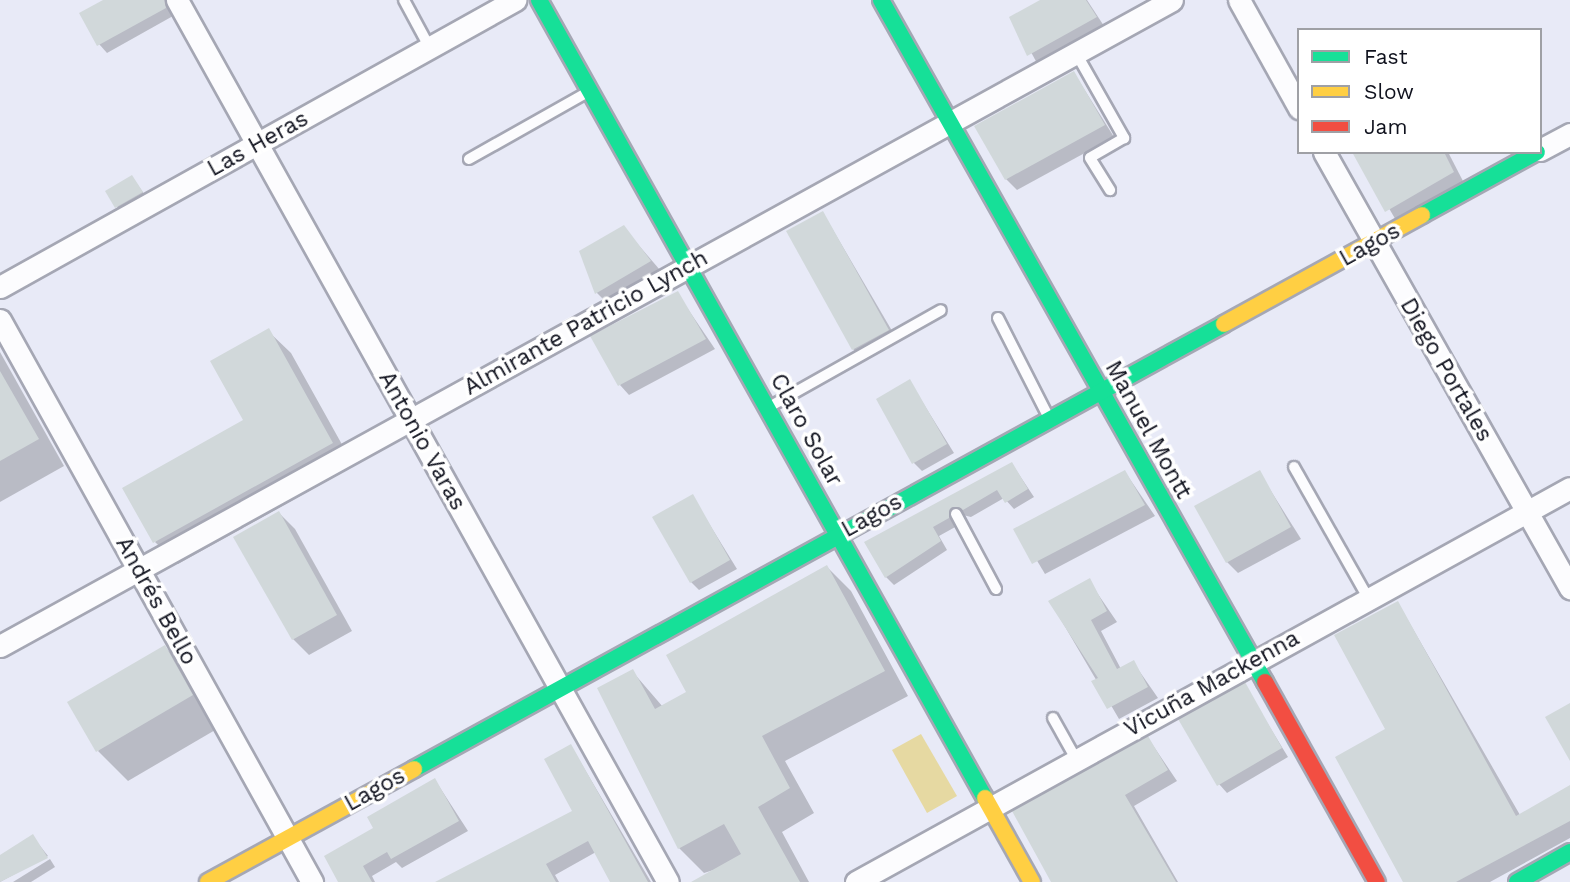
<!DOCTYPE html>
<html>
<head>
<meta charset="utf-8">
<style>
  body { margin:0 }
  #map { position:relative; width:1570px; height:882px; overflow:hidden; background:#e8eaf7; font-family:"Work Sans",sans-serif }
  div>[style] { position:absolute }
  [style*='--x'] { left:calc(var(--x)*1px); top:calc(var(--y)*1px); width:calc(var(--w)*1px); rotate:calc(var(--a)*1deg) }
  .green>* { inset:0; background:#e6d9a2 }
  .shadow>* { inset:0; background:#0003 }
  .building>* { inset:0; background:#d1d8da }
  .roads { filter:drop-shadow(2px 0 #a5a7b4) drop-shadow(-2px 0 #a5a7b4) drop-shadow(0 2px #a5a7b4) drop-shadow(0 -2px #a5a7b4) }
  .lane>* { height:10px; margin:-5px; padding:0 5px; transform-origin:5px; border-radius:5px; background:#fcfcfe }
  .street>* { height:21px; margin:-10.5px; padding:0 10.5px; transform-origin:10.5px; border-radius:10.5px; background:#fcfcfe }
  .fast>* { height:16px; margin:-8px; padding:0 8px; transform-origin:8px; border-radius:8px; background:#16e098 }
  .slow>* { height:16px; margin:-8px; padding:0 8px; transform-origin:8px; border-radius:8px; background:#ffcf43 }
  .jam>* { height:16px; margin:-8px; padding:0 8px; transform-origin:8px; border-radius:8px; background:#f24e42 }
  span { translate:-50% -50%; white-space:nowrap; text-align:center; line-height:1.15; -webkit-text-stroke:7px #fff; paint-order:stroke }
  .street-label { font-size:23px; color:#0f111d }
  .legend { position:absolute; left:1297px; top:28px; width:245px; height:126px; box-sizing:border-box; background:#fff; border:2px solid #9fa0a5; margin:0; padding:9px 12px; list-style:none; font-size:21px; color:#0f111d }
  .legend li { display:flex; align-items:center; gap:14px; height:35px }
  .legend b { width:35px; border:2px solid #9fa0a5 }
</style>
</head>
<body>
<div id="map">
  <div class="green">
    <div style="clip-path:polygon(921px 734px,957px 796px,927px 813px,892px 750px)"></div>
  </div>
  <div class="shadow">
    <div style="clip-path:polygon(107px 0,168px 0,173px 16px,107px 53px,99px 44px)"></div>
    <div style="clip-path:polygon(1044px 0,1087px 0,1104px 26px,1037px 63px,1012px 18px)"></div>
    <div style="clip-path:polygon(1074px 73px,1114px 137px,1017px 190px,1006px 179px)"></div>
    <div style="clip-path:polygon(1356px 152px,1448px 152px,1464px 183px,1397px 222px)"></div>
    <div style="clip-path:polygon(132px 177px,147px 198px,122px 212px,117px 207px)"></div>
    <div style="clip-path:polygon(823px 213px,898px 341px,864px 360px,853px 349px)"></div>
    <div style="clip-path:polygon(623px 227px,666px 277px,613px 309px,597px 293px,581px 252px)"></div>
    <div style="clip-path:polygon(677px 293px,715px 349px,629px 395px,620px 385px)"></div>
    <div style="clip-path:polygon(268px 331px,291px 353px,354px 466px,178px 564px,155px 542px,245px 420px)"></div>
    <div style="clip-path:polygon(0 352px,64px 466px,0 502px)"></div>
    <div style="clip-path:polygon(910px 382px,954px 453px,922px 471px,914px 463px)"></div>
    <div style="clip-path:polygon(1012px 464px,1034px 497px,1014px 509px,1004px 498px,971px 517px,959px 514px,957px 526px,939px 536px,947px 550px,894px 585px,886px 577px,866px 542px)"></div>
    <div style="clip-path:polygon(1125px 472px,1155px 516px,1045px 574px,1018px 529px)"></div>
    <div style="clip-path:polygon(1259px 472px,1301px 539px,1238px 573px,1227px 562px)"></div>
    <div style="clip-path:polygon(692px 496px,737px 569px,699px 590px,691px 582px)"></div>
    <div style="clip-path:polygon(279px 513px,295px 529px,352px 631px,309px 655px,293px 639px)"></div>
    <div style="clip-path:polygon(827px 567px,851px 591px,908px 696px,785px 761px,814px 813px,782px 832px,809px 882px,700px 882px,720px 868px,704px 873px,679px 848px,632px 671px,663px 707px,688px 693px)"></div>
    <div style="clip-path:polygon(1089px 581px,1117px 622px,1101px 631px,1121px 669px,1133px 662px,1158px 698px,1119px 719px,1050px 601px)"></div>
    <div style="clip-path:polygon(1398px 603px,1520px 815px,1570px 787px,1570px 838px,1490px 882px,1403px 882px,1388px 730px)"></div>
    <div style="clip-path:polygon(165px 647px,195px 678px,222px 726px,128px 781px,98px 751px)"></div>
    <div style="clip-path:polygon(1244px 685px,1288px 757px,1227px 793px,1219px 784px)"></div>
    <div style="clip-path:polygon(1148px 738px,1177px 781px,1134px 806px,1178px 882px,1053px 882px)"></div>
    <div style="clip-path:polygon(571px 746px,651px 882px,612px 882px,596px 852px,555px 875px,559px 882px,442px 882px,574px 811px)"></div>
    <div style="clip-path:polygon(435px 780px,468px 831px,402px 868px,396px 862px,372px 876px,375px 882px,340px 882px,375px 828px)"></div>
    <div style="clip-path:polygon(33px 837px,48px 856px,0 882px,0 857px)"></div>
    <div style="clip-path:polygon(50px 859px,55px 867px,31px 882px,13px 882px)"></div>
  </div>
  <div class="building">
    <div style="clip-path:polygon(103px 0,164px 0,166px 8px,97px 46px,79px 13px)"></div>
    <div style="clip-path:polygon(1040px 0,1086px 0,1097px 17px,1027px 56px,1009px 17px)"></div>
    <div style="clip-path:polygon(1074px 71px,1105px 125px,1005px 180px,974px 126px)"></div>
    <div style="clip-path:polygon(1352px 152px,1444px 152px,1454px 172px,1385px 212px)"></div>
    <div style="clip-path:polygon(132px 175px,143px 192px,115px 208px,105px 191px)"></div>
    <div style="clip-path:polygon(823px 211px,889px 330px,852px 350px,786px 231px)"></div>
    <div style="clip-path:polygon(624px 225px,651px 261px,595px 294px,579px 251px)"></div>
    <div style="clip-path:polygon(678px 291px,706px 339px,618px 386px,590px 336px)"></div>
    <div style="clip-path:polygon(269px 328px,333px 443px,153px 543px,122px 488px,243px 420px,210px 361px)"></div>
    <div style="clip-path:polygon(0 371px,39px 439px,0 461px)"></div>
    <div style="clip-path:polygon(910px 379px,947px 444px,912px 464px,876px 399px)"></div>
    <div style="clip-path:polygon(1012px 462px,1028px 489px,1005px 503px,997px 490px,963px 510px,952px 507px,949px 518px,933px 527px,941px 541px,885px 578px,864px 542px)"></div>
    <div style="clip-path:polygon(1125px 470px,1145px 505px,1032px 564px,1013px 529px)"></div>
    <div style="clip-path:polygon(1260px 470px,1291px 527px,1226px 563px,1194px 506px)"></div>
    <div style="clip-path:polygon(693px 494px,730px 560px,690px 583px,652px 517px)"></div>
    <div style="clip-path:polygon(279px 511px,337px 615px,292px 640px,233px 537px)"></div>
    <div style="clip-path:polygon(827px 565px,885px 671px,762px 736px,790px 788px,758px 807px,800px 882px,691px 882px,741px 854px,724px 824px,678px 849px,597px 688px,633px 669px,655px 709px,686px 692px,666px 655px)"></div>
    <div style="clip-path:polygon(1090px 578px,1107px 611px,1091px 620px,1117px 669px,1134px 660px,1148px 687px,1107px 709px,1091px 681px,1098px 678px,1048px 601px)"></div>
    <div style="clip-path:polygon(1398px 601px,1516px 816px,1570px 785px,1570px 821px,1456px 882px,1403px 882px,1335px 757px,1385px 729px,1334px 635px)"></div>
    <div style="clip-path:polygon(165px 645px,193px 695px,96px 752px,67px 702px)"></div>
    <div style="clip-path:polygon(1245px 682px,1282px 748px,1217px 786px,1178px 719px)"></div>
    <div style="clip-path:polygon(1570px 703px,1570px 761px,1545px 717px)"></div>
    <div style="clip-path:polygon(1148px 736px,1168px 770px,1125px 795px,1176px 882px,1051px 882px,1012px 811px)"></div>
    <div style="clip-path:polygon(571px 744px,648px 882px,610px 882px,588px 841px,546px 864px,556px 882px,435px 882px,572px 811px,544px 759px)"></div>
    <div style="clip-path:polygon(435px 778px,459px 821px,391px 859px,387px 852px,363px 866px,372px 882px,338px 882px,324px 856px,373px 828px,367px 817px)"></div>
    <div style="clip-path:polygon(33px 834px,48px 858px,0 882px,0 855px)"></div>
  </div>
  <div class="roads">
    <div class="lane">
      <div style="--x:404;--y:0;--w:55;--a:61.6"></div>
      <div style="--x:1076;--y:53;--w:98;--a:60.5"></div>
      <div style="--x:1124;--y:138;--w:39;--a:150"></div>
      <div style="--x:1090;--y:158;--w:38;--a:58"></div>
      <div style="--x:469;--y:159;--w:137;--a:-29.4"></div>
      <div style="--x:998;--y:318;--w:112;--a:63"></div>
      <div style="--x:769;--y:407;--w:197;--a:-29.4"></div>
      <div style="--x:1294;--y:467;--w:150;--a:60.5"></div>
      <div style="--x:956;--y:514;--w:85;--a:61.9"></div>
      <div style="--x:1053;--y:718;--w:47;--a:60.7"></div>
    </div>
    <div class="street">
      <div style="--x:177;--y:0;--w:1009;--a:60.9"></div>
      <div style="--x:1239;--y:0;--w:124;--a:60.9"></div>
      <div style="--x:1540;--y:150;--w:34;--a:-28"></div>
      <div style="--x:1324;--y:152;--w:501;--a:60.57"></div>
      <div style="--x:0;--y:287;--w:590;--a:-29.13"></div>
      <div style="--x:0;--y:320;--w:643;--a:60.96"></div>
      <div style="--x:0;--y:646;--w:1338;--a:-28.86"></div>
      <div style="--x:856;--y:882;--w:815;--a:-28.89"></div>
    </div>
    <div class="fast">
      <div style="--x:539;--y:0;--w:914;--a:60.8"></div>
      <div style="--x:881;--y:0;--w:783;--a:60.62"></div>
      <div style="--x:1422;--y:215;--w:131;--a:-28.7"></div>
      <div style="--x:414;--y:769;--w:924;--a:-28.78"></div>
      <div style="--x:1517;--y:882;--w:61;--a:-29.5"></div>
    </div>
    <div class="slow">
      <div style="--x:1224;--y:324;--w:226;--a:-28.8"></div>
      <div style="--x:985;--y:798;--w:96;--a:60.8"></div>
      <div style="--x:208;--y:882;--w:235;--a:-28.7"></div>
    </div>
    <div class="jam">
      <div style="--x:1265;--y:682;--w:229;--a:60.8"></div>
    </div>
  </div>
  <div class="street-label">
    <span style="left:258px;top:144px;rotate:-29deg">Las Heras</span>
    <span style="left:1370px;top:245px;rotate:-29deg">Lagos</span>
    <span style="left:586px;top:323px;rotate:-29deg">Almirante Patricio Lynch</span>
    <span style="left:1446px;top:370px;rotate:60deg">Diego Portales</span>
    <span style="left:806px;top:430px;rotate:61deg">Claro Solar</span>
    <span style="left:1148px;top:430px;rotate:61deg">Manuel Montt</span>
    <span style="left:422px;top:441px;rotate:61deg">Antonio Varas</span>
    <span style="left:872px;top:516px;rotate:-29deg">Lagos</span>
    <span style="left:156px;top:601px;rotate:61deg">Andrés Bello</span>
    <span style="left:1212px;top:684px;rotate:-29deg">Vicuña Mackenna</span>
    <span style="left:375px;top:790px;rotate:-29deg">Lagos</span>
  </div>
  <ul class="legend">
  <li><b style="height:9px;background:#16e098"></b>Fast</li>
  <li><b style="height:9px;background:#ffcf43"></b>Slow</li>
  <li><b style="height:9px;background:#f24e42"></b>Jam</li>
  </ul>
</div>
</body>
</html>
